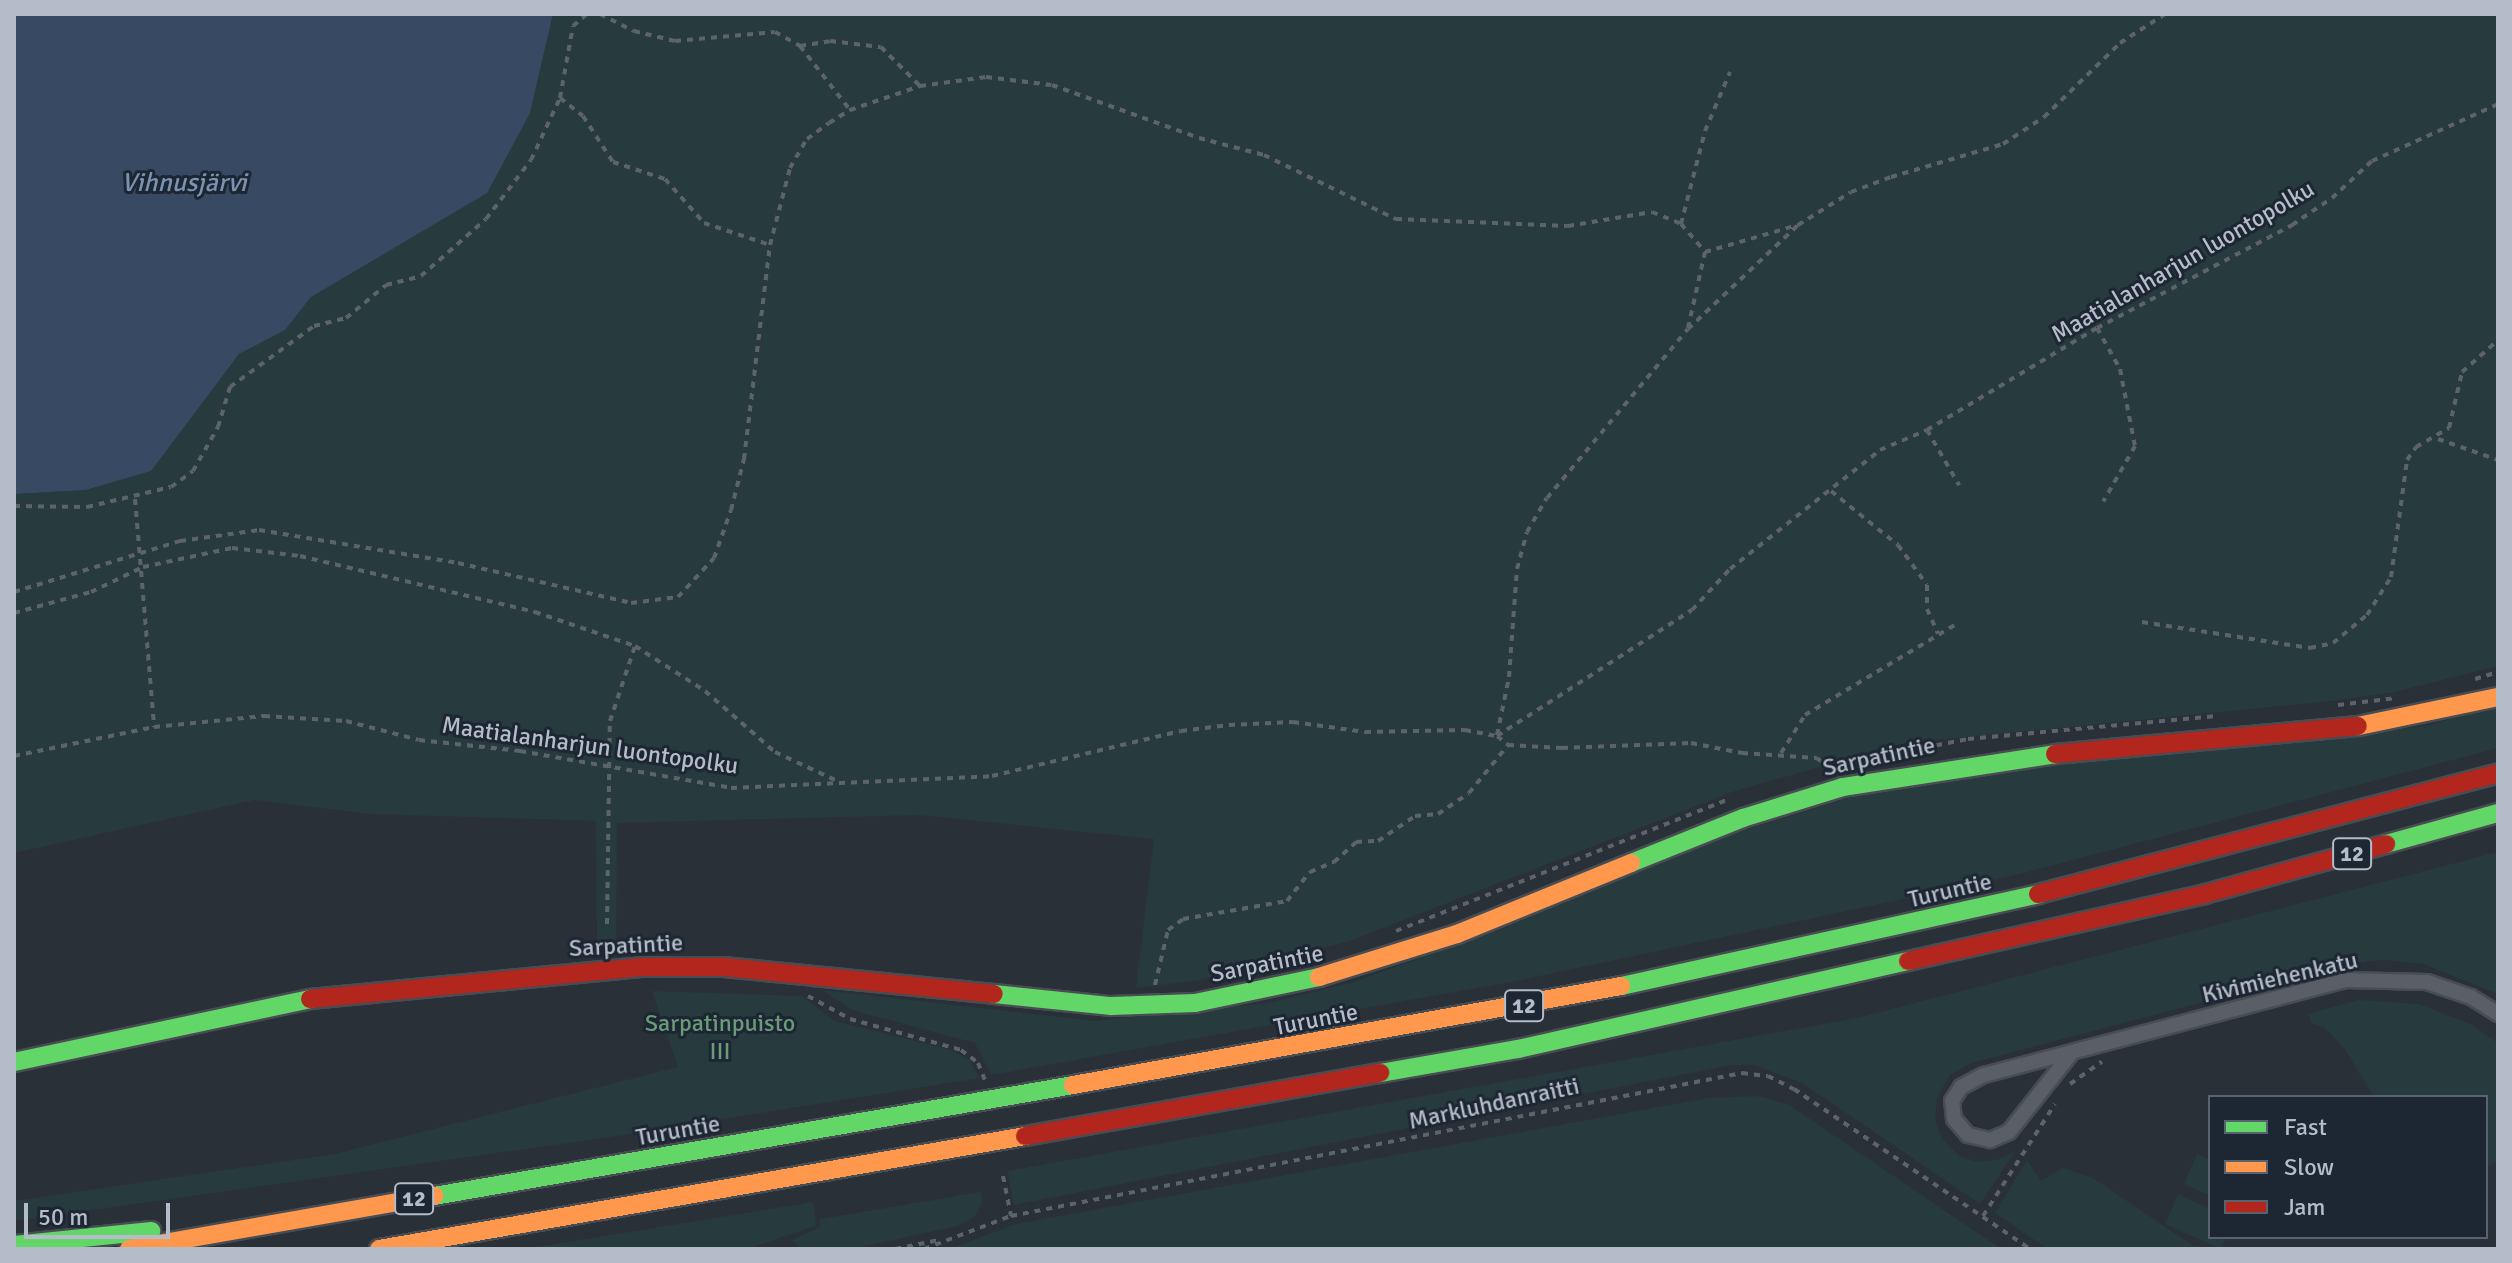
<!DOCTYPE html>
<html>
<head>
<meta charset="utf-8">
<style>
  body { margin:0 }
  #map { position:relative; width:2512px; height:1263px; overflow:hidden; background:#2a3038; font-family:Signika,sans-serif }
  div>[style] { position:absolute }
  [style*='--x'] { left:calc(var(--x)*1px); top:calc(var(--y)*1px); width:calc(var(--w)*1px); rotate:calc(var(--a)*1deg) }
  .green>* { inset:0; background:#273a3e }
  .water>* { inset:0; background:#384963 }
  .path>* { height:4px; margin-top:-2px; transform-origin:0; background:repeating-linear-gradient(90deg,#5d636a 0 6px,transparent 0 12px) }
  .roads { filter:drop-shadow(2px 0 #484c53) drop-shadow(-2px 0 #484c53) drop-shadow(0 2px #484c53) drop-shadow(0 -2px #484c53) }
  .street>* { height:14px; margin:-7px; padding:0 7px; transform-origin:7px; border-radius:7px; background:#5a5e66 }
  .fast>* { height:18px; margin:-9px; padding:0 9px; transform-origin:9px; border-radius:9px; background:#63d668 }
  .slow>* { height:18px; margin:-9px; padding:0 9px; transform-origin:9px; border-radius:9px; background:#ff974d }
  .jam>* { height:18px; margin:-9px; padding:0 9px; transform-origin:9px; border-radius:9px; background:#b3261e }
  span { translate:-50% -50%; white-space:nowrap; text-align:center; line-height:1.15; -webkit-text-stroke:6px #1d2633; paint-order:stroke }
  .shield-label span { padding:2px 6px; background:#1d2633; border:2px solid; border-radius:6px; -webkit-text-stroke-width:0 }
  .shield-label { font-size:22px; color:#b4bcc9; font-weight:700 }
  .street-label { font-size:24px; color:#b4bcc9 }
  .park-label { font-size:24px; color:#6b9a76 }
  .water-label { font-size:26px; color:#7c92b1; font-style:italic }
  .frame { position:absolute; inset:0; border:16px solid #b4bcc9; pointer-events:none }
  .legend { position:absolute; left:2208px; top:1095px; width:280px; height:144px; box-sizing:border-box; background:#1d2633; border:2px solid #59626f; margin:0; padding:10px 14px; list-style:none; font-size:24px; color:#b4bcc9 }
  .legend li { display:flex; align-items:center; gap:16px; height:40px }
  .legend b { width:40px; border:2px solid #59626f }
  .scale { position:absolute; left:24px; top:1203px; width:146px; height:36px; box-sizing:border-box; border:4px solid #b4bcc9; border-top:0; padding-left:10px; font-size:24px; line-height:28px; white-space:nowrap; color:#b4bcc9; -webkit-text-stroke:6px #1d2633; paint-order:stroke }
</style>
</head>
<body>
<div id="map">
  <div class="green">
    <div style="clip-path:polygon(553px 14px,2498px 14px,2498px 666px,2395px 692px,2331px 701px,1904px 743px,1732px 792px,1350px 941px,1200px 980px,1136px 988px,1154px 839px,919px 815px,617px 823px,616px 945px,597px 946px,596px 821px,370px 814px,254px 800px,14px 853px,14px 494px,86px 490px,151px 471px,239px 354px,285px 330px,311px 297px,530px 113px)"></div>
    <div style="clip-path:polygon(2498px 706px,2498px 748px,2020px 874px,1516px 981px,991px 1075px,975px 1043px,852px 1010px,822px 990px,1095px 1021px,1268px 1003px,1350px 983px,1492px 933px,1729px 835px,1891px 785px,1976px 770px,2360px 735px,2429px 725px)"></div>
    <div style="clip-path:polygon(2498px 852px,2498px 994px,2423px 964px,2383px 960px,2348px 964px,1971px 1063px,1950px 1075px,1937px 1097px,1935px 1120px,1942px 1139px,1959px 1156px,1976px 1162px,1997px 1160px,2015px 1151px,1980px 1204px,1802px 1083px,1754px 1065px,1731px 1065px,1014px 1205px,1007px 1171px,1857px 1018px)"></div>
    <div style="clip-path:polygon(652px 991px,802px 996px,834px 1021px,951px 1050px,969px 1060px,980px 1078px,610px 1137px,14px 1221px,14px 1201px,335px 1154px,678px 1067px)"></div>
    <div style="clip-path:polygon(2359px 1000px,2419px 1004px,2472px 1025px,2498px 1043px,2498px 1162px,2486px 1167px,2486px 1097px,2370px 1097px,2372px 1093px,2344px 1048px,2324px 1027px,2312px 1024px,2308px 1014px)"></div>
    <div style="clip-path:polygon(1757px 1096px,1788px 1104px,2001px 1249px,949px 1249px,1016px 1224px,1708px 1098px)"></div>
    <div style="clip-path:polygon(2197px 1154px,2210px 1160px,2210px 1196px,2184px 1184px)"></div>
    <div style="clip-path:polygon(2027px 1160px,2041px 1181px,2063px 1168px,2093px 1178px,2198px 1249px,2048px 1249px,1995px 1213px)"></div>
    <div style="clip-path:polygon(981px 1192px,982px 1203px,974px 1217px,958px 1226px,850px 1249px,802px 1249px,792px 1240px,820px 1227px,820px 1219px)"></div>
    <div style="clip-path:polygon(2178px 1194px,2210px 1209px,2210px 1237px,2226px 1237px,2221px 1249px,2165px 1224px)"></div>
    <div style="clip-path:polygon(813px 1202px,816px 1226px,747px 1249px,525px 1249px)"></div>
  </div>
  <div class="water">
    <div style="clip-path:polygon(14px 14px,553px 14px,530px 113px,487px 193px,311px 297px,285px 330px,239px 354px,151px 471px,86px 490px,14px 494px)"></div>
  </div>
  <div class="path">
    <div style="--x:600;--y:14;--w:38;--a:27"></div>
    <div style="--x:634;--y:31;--w:42;--a:13.7"></div>
    <div style="--x:675;--y:41;--w:100;--a:-5.1"></div>
    <div style="--x:775;--y:32;--w:29;--a:29"></div>
    <div style="--x:800;--y:46;--w:81;--a:52"></div>
    <div style="--x:800;--y:46;--w:30;--a:-9"></div>
    <div style="--x:830;--y:41;--w:51;--a:6.7"></div>
    <div style="--x:881;--y:47;--w:55;--a:45"></div>
    <div style="--x:560;--y:98;--w:29;--a:38"></div>
    <div style="--x:583;--y:116;--w:55;--a:56.9"></div>
    <div style="--x:613;--y:162;--w:55;--a:18.1"></div>
    <div style="--x:665;--y:179;--w:59;--a:48.4"></div>
    <div style="--x:704;--y:223;--w:70;--a:18.4"></div>
    <div style="--x:1681;--y:224;--w:96;--a:-75.5"></div>
    <div style="--x:1705;--y:131;--w:64;--a:-67"></div>
    <div style="--x:1705;--y:252;--w:97;--a:-16.2"></div>
    <div style="--x:1798;--y:225;--w:62;--a:-31.9"></div>
    <div style="--x:1851;--y:192;--w:43;--a:-20.6"></div>
    <div style="--x:1891;--y:177;--w:117;--a:-16.4"></div>
    <div style="--x:2003;--y:144;--w:49;--a:-33.4"></div>
    <div style="--x:2044;--y:117;--w:106;--a:-44.2"></div>
    <div style="--x:2120;--y:43;--w:54;--a:-32.8"></div>
    <div style="--x:1688;--y:328;--w:78;--a:-77.4"></div>
    <div style="--x:2097;--y:328;--w:47;--a:60.7"></div>
    <div style="--x:2120;--y:369;--w:78;--a:79"></div>
    <div style="--x:2135;--y:446;--w:64;--a:119.7"></div>
    <div style="--x:1927;--y:430;--w:64;--a:59.8"></div>
    <div style="--x:2438;--y:439;--w:64;--a:19.3"></div>
    <div style="--x:1831;--y:491;--w:86;--a:38.9"></div>
    <div style="--x:1898;--y:545;--w:49;--a:54.1"></div>
    <div style="--x:1927;--y:585;--w:24;--a:90"></div>
    <div style="--x:1927;--y:609;--w:27;--a:66"></div>
    <div style="--x:135;--y:499;--w:229;--a:85.2"></div>
    <div style="--x:14;--y:506;--w:73;--a:0.8"></div>
    <div style="--x:87;--y:507;--w:86;--a:-13.4"></div>
    <div style="--x:171;--y:487;--w:27;--a:-36"></div>
    <div style="--x:193;--y:471;--w:51;--a:-60.4"></div>
    <div style="--x:218;--y:427;--w:42;--a:-73.3"></div>
    <div style="--x:230;--y:387;--w:104;--a:-36"></div>
    <div style="--x:314;--y:326;--w:33;--a:-14"></div>
    <div style="--x:346;--y:318;--w:52;--a:-39.5"></div>
    <div style="--x:386;--y:285;--w:36;--a:-14"></div>
    <div style="--x:421;--y:276;--w:86;--a:-41.2"></div>
    <div style="--x:486;--y:219;--w:74;--a:-52.7"></div>
    <div style="--x:531;--y:160;--w:68;--a:-64.9"></div>
    <div style="--x:560;--y:98;--w:73;--a:-79.8"></div>
    <div style="--x:573;--y:26;--w:18;--a:-41"></div>
    <div style="--x:14;--y:592;--w:174;--a:-17.1"></div>
    <div style="--x:180;--y:541;--w:80;--a:-7.9"></div>
    <div style="--x:259;--y:530;--w:202;--a:9.4"></div>
    <div style="--x:458;--y:563;--w:178;--a:13"></div>
    <div style="--x:631;--y:603;--w:47;--a:-7.3"></div>
    <div style="--x:678;--y:597;--w:53;--a:-47.3"></div>
    <div style="--x:714;--y:558;--w:51;--a:-70.5"></div>
    <div style="--x:731;--y:510;--w:53;--a:-75.7"></div>
    <div style="--x:744;--y:459;--w:216;--a:-83.1"></div>
    <div style="--x:770;--y:245;--w:80;--a:-75.4"></div>
    <div style="--x:790;--y:168;--w:34;--a:-60"></div>
    <div style="--x:807;--y:139;--w:27;--a:-36"></div>
    <div style="--x:829;--y:123;--w:25;--a:-32"></div>
    <div style="--x:850;--y:110;--w:74;--a:-18.9"></div>
    <div style="--x:920;--y:86;--w:67;--a:-7.8"></div>
    <div style="--x:986;--y:77;--w:66;--a:6.9"></div>
    <div style="--x:1052;--y:85;--w:156;--a:19.8"></div>
    <div style="--x:1199;--y:138;--w:67;--a:14.7"></div>
    <div style="--x:1264;--y:155;--w:147;--a:25.9"></div>
    <div style="--x:1396;--y:219;--w:172;--a:2.3"></div>
    <div style="--x:1568;--y:226;--w:85;--a:-9.5"></div>
    <div style="--x:1652;--y:212;--w:31;--a:22"></div>
    <div style="--x:1681;--y:224;--w:37;--a:49"></div>
    <div style="--x:14;--y:613;--w:80;--a:-15.3"></div>
    <div style="--x:91;--y:592;--w:58;--a:-25.7"></div>
    <div style="--x:143;--y:567;--w:91;--a:-12.1"></div>
    <div style="--x:232;--y:548;--w:68;--a:6.7"></div>
    <div style="--x:300;--y:556;--w:242;--a:13.4"></div>
    <div style="--x:535;--y:612;--w:106;--a:18.8"></div>
    <div style="--x:635;--y:646;--w:83;--a:32.7"></div>
    <div style="--x:705;--y:691;--w:93;--a:41.1"></div>
    <div style="--x:775;--y:752;--w:66;--a:25"></div>
    <div style="--x:2142;--y:622;--w:170;--a:8.8"></div>
    <div style="--x:2310;--y:648;--w:24;--a:-12"></div>
    <div style="--x:2333;--y:643;--w:44;--a:-39.5"></div>
    <div style="--x:2367;--y:615;--w:45;--a:-57.7"></div>
    <div style="--x:2391;--y:577;--w:118;--a:-82.2"></div>
    <div style="--x:2407;--y:460;--w:16;--a:-55"></div>
    <div style="--x:2416;--y:447;--w:38;--a:-30"></div>
    <div style="--x:2449;--y:428;--w:57;--a:-76.9"></div>
    <div style="--x:2462;--y:372;--w:48;--a:-41.6"></div>
    <div style="--x:2475;--y:679;--w:24;--a:-17"></div>
    <div style="--x:2338;--y:705;--w:59;--a:-6.8"></div>
    <div style="--x:1497;--y:735;--w:59;--a:-78.3"></div>
    <div style="--x:1509;--y:677;--w:108;--a:-85.8"></div>
    <div style="--x:1517;--y:569;--w:38;--a:-75"></div>
    <div style="--x:1527;--y:532;--w:39;--a:-60"></div>
    <div style="--x:1547;--y:498;--w:220;--a:-50.2"></div>
    <div style="--x:1688;--y:329;--w:151;--a:-43.4"></div>
    <div style="--x:1497;--y:736;--w:14;--a:39"></div>
    <div style="--x:1508;--y:745;--w:54;--a:3.2"></div>
    <div style="--x:1562;--y:748;--w:129;--a:-2.2"></div>
    <div style="--x:1691;--y:743;--w:52;--a:11.1"></div>
    <div style="--x:1742;--y:753;--w:75;--a:3.8"></div>
    <div style="--x:1817;--y:758;--w:17;--a:40"></div>
    <div style="--x:1781;--y:753;--w:45;--a:-57.7"></div>
    <div style="--x:1805;--y:715;--w:179;--a:-31"></div>
    <div style="--x:14;--y:756;--w:143;--a:-11.7"></div>
    <div style="--x:154;--y:727;--w:111;--a:-5.7"></div>
    <div style="--x:264;--y:716;--w:82;--a:3.5"></div>
    <div style="--x:346;--y:721;--w:75;--a:14.6"></div>
    <div style="--x:419;--y:740;--w:102;--a:6.2"></div>
    <div style="--x:520;--y:751;--w:214;--a:9.9"></div>
    <div style="--x:731;--y:788;--w:261;--a:-2.6"></div>
    <div style="--x:992;--y:776;--w:194;--a:-13.4"></div>
    <div style="--x:1181;--y:731;--w:48;--a:-7.1"></div>
    <div style="--x:1229;--y:725;--w:64;--a:-2.7"></div>
    <div style="--x:1293;--y:722;--w:73;--a:7.9"></div>
    <div style="--x:1365;--y:732;--w:100;--a:-1.1"></div>
    <div style="--x:1465;--y:730;--w:33;--a:11"></div>
    <div style="--x:1497;--y:736;--w:232;--a:-32.9"></div>
    <div style="--x:1692;--y:610;--w:56;--a:-47.2"></div>
    <div style="--x:1730;--y:569;--w:191;--a:-38.4"></div>
    <div style="--x:1880;--y:450;--w:51;--a:-23.1"></div>
    <div style="--x:1927;--y:430;--w:198;--a:-31"></div>
    <div style="--x:2097;--y:328;--w:221;--a:-27.8"></div>
    <div style="--x:2292;--y:225;--w:48;--a:-34"></div>
    <div style="--x:2332;--y:198;--w:54;--a:-42.8"></div>
    <div style="--x:2372;--y:161;--w:138;--a:-24.3"></div>
    <div style="--x:1854;--y:762;--w:116;--a:-11.4"></div>
    <div style="--x:1968;--y:739;--w:250;--a:-5.3"></div>
    <div style="--x:607;--y:924;--w:203;--a:-89.2"></div>
    <div style="--x:610;--y:721;--w:79;--a:-71.6"></div>
    <div style="--x:1396;--y:931;--w:356;--a:-21.6"></div>
    <div style="--x:1155;--y:985;--w:57;--a:-76.7"></div>
    <div style="--x:1168;--y:930;--w:19;--a:-36"></div>
    <div style="--x:1183;--y:919;--w:106;--a:-9.8"></div>
    <div style="--x:1287;--y:901;--w:37;--a:-52"></div>
    <div style="--x:1310;--y:872;--w:26;--a:-23"></div>
    <div style="--x:1334;--y:862;--w:30;--a:-42"></div>
    <div style="--x:1356;--y:842;--w:22;--a:-3"></div>
    <div style="--x:1378;--y:841;--w:45;--a:-34"></div>
    <div style="--x:1415;--y:816;--w:23;--a:-5"></div>
    <div style="--x:1438;--y:814;--w:37;--a:-34"></div>
    <div style="--x:1469;--y:793;--w:62;--a:-50.9"></div>
    <div style="--x:808;--y:996;--w:48;--a:28.7"></div>
    <div style="--x:850;--y:1019;--w:115;--a:15.6"></div>
    <div style="--x:961;--y:1050;--w:21;--a:37"></div>
    <div style="--x:978;--y:1063;--w:18;--a:68"></div>
    <div style="--x:2070;--y:1084;--w:39;--a:-35"></div>
    <div style="--x:1003;--y:1176;--w:41;--a:78.7"></div>
    <div style="--x:1983;--y:1216;--w:133;--a:-57.3"></div>
    <div style="--x:895;--y:1249;--w:45;--a:-11.6"></div>
    <div style="--x:924;--y:1249;--w:93;--a:-20.8"></div>
    <div style="--x:1011;--y:1216;--w:745;--a:-11.07"></div>
    <div style="--x:1742;--y:1073;--w:26;--a:7"></div>
    <div style="--x:1768;--y:1076;--w:29;--a:27"></div>
    <div style="--x:1794;--y:1089;--w:285;--a:34.1"></div>
  </div>
  <div class="roads">
    <div class="street">
      <div style="--x:2070;--y:1055;--w:98;--a:128.4"></div>
      <div style="--x:2009;--y:1132;--w:21;--a:157"></div>
      <div style="--x:1990;--y:1140;--w:23;--a:-167"></div>
      <div style="--x:1968;--y:1135;--w:21;--a:-131"></div>
      <div style="--x:1954;--y:1119;--w:18;--a:-96"></div>
      <div style="--x:1952;--y:1101;--w:17;--a:-57"></div>
      <div style="--x:1961;--y:1087;--w:26;--a:-28"></div>
      <div style="--x:1984;--y:1075;--w:374;--a:-14.7"></div>
      <div style="--x:2346;--y:980;--w:81;--a:1.4"></div>
      <div style="--x:2427;--y:982;--w:46;--a:18.8"></div>
      <div style="--x:2471;--y:997;--w:32;--a:32"></div>
    </div>
    <div class="fast">
      <div style="--x:2386;--y:844;--w:116;--a:-15.5"></div>
      <div style="--x:1631;--y:863;--w:121;--a:-21.9"></div>
      <div style="--x:1743;--y:818;--w:105;--a:-17.2"></div>
      <div style="--x:1843;--y:787;--w:215;--a:-8.8"></div>
      <div style="--x:1621;--y:986;--w:427;--a:-12.4"></div>
      <div style="--x:994;--y:994;--w:118;--a:5.9"></div>
      <div style="--x:1111;--y:1006;--w:84;--a:-2"></div>
      <div style="--x:1195;--y:1003;--w:127;--a:-11.8"></div>
      <div style="--x:14;--y:1062;--w:303;--a:-12"></div>
      <div style="--x:1380;--y:1073;--w:140;--a:-9.9"></div>
      <div style="--x:1518;--y:1049;--w:400;--a:-12.7"></div>
      <div style="--x:434;--y:1196;--w:649;--a:-9.85"></div>
      <div style="--x:14;--y:1245;--w:138;--a:-5.8"></div>
    </div>
    <div class="slow">
      <div style="--x:2358;--y:726;--w:143;--a:-11.7"></div>
      <div style="--x:1319;--y:977;--w:145;--a:-17.3"></div>
      <div style="--x:1457;--y:934;--w:188;--a:-22.2"></div>
      <div style="--x:1073;--y:1085;--w:557;--a:-10.24"></div>
      <div style="--x:129;--y:1249;--w:310;--a:-9.9"></div>
      <div style="--x:379;--y:1249;--w:656;--a:-9.92"></div>
    </div>
    <div class="jam">
      <div style="--x:2055;--y:754;--w:304;--a:-5.3"></div>
      <div style="--x:2038;--y:894;--w:476;--a:-14.7"></div>
      <div style="--x:1908;--y:961;--w:304;--a:-12.7"></div>
      <div style="--x:2205;--y:894;--w:188;--a:-15.4"></div>
      <div style="--x:310;--y:999;--w:335;--a:-5.5"></div>
      <div style="--x:643;--y:967;--w:81;--a:0"></div>
      <div style="--x:724;--y:967;--w:271;--a:5.7"></div>
      <div style="--x:1025;--y:1136;--w:361;--a:-10.1"></div>
    </div>
  </div>
  <div class="shield-label">
    <span style="left:2352px;top:854px">12</span>
    <span style="left:1524px;top:1006px">12</span>
    <span style="left:414px;top:1199px">12</span>
  </div>
  <div class="street-label">
    <span style="left:2183px;top:262px;rotate:-30deg">Maatialanharjun luontopolku</span>
    <span style="left:590px;top:746px;rotate:8deg">Maatialanharjun luontopolku</span>
    <span style="left:1879px;top:757px;rotate:-12deg">Sarpatintie</span>
    <span style="left:1950px;top:891px;rotate:-13deg">Turuntie</span>
    <span style="left:626px;top:946px;rotate:-3deg">Sarpatintie</span>
    <span style="left:1267px;top:964px;rotate:-11deg">Sarpatintie</span>
    <span style="left:2280px;top:978px;rotate:-13deg">Kivimiehenkatu</span>
    <span style="left:1316px;top:1020px;rotate:-11deg">Turuntie</span>
    <span style="left:1494px;top:1104px;rotate:-12deg">Markluhdanraitti</span>
    <span style="left:678px;top:1131px;rotate:-10deg">Turuntie</span>
  </div>
  <div class="park-label">
    <span style="left:720px;top:1038px">Sarpatinpuisto<br>III</span>
  </div>
  <div class="water-label">
    <span style="left:184px;top:184px">Vihnusjärvi</span>
  </div>
  <div class="frame"></div>
  <ul class="legend">
  <li><b style="height:10px;background:#63d668"></b>Fast</li>
  <li><b style="height:10px;background:#ff974d"></b>Slow</li>
  <li><b style="height:10px;background:#b3261e"></b>Jam</li>
  </ul>
  <div class="scale">50 m</div>
</div>
</body>
</html>
